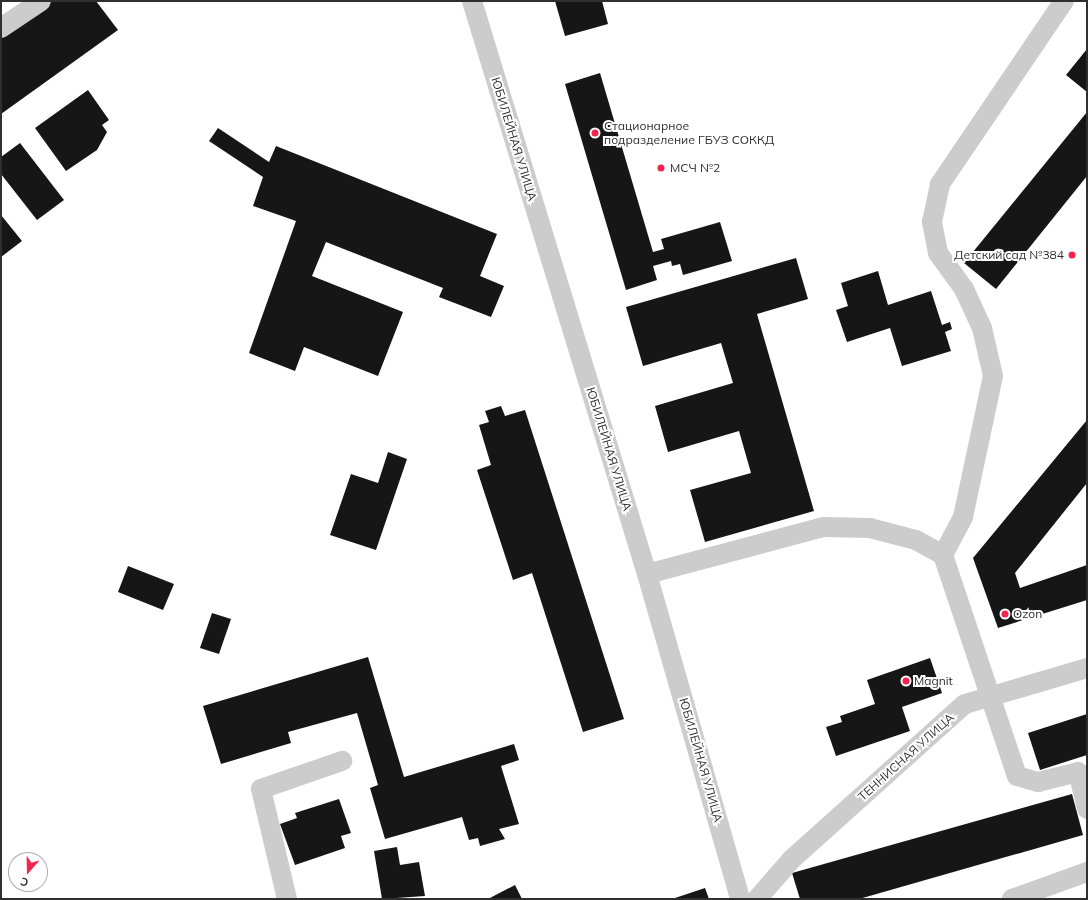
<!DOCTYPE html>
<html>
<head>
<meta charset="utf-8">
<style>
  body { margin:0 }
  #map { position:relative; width:1088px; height:900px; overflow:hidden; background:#fff; font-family:Mulish,sans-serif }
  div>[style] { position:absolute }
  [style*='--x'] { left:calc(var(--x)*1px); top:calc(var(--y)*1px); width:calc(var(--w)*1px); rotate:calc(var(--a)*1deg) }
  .building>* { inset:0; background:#161616 }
  .minor>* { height:20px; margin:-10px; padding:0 10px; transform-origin:10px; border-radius:10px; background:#ccc }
  .dots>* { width:11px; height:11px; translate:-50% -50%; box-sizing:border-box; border:2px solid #fff; border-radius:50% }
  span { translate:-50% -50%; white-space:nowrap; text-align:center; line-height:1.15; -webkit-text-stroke:4px #fff; paint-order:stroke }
  .poi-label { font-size:12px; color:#2f2f2f }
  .left { translate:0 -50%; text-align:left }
  .right { translate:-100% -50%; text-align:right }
  .street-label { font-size:12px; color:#2f2f2f }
  .frame { position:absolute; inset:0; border:2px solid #2f2f2f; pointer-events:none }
  .north { position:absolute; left:8px; top:852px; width:40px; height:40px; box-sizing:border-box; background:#fff; border:1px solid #acacac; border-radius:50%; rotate:200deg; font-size:11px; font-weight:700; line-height:16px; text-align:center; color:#2f2f2f }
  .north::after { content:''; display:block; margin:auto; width:14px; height:18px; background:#f3244f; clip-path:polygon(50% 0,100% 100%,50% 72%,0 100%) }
</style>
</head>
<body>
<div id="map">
  <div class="building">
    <div style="clip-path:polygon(48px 1px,96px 1px,118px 30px,1px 114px,1px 35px)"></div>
    <div style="clip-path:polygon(555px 1px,602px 1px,608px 24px,565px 36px)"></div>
    <div style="clip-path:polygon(1087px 49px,1087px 92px,1066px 75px)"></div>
    <div style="clip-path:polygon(600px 73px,653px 252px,664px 249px,661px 239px,720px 222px,732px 261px,683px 275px,680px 264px,672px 266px,671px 261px,653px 266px,657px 280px,626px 290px,565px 84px)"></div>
    <div style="clip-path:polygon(88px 90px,109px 120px,102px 125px,107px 132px,97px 150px,66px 171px,35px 128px)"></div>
    <div style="clip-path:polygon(1087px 112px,1087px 176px,996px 289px,964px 263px)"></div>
    <div style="clip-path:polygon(218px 128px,269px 162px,276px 146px,497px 234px,480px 276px,504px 286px,491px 317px,439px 297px,443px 288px,326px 242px,312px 276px,403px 312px,378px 376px,304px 347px,295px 371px,249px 353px,296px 221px,253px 206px,263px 177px,209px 141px)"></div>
    <div style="clip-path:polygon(20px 143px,64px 200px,37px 220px,1px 174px,1px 157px)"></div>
    <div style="clip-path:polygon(1px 215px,22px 241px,1px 257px)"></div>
    <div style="clip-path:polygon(796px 258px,808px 299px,757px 314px,814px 511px,705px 542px,690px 490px,751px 473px,739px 431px,668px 452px,655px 406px,733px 383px,721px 343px,643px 366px,626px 307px)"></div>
    <div style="clip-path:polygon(878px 271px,888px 305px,931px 291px,942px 325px,950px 322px,952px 329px,945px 332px,951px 351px,902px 366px,890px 328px,847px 342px,836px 310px,848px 306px,841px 283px)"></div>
    <div style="clip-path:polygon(501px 406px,505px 416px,525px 410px,624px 719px,583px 732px,532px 573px,513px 580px,477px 470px,491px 465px,479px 425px,489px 422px,485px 411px)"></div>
    <div style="clip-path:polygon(1087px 420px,1087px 483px,1015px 573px,1020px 588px,1087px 565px,1087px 600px,998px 628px,973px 558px)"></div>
    <div style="clip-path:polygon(388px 452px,407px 459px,376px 550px,330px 535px,351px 474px,378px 483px)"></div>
    <div style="clip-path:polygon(128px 566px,174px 584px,163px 610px,118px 592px)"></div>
    <div style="clip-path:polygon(212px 613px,231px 619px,219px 654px,200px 648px)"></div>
    <div style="clip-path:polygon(368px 657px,404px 777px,514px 744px,519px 760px,501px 766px,519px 824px,499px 829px,505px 839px,480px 846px,478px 838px,469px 840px,462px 817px,385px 839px,370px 788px,378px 785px,357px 713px,288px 732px,291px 743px,221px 764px,203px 706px)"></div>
    <div style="clip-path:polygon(930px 658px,942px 693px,902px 707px,910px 731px,836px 756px,826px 727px,842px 722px,840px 716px,875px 704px,867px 680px)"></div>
    <div style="clip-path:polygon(1087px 714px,1087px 755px,1040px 770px,1028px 733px)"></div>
    <div style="clip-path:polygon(1072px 794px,1083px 835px,859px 899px,800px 899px,792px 873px)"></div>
    <div style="clip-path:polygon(339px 799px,351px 833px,341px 836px,345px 848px,295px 865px,280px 824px,297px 818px,295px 813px)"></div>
    <div style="clip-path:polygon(397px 847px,400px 865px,419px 862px,425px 896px,382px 899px,374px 851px)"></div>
    <div style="clip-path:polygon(515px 885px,522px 899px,488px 899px)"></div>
    <div style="clip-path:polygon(705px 888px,709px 899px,672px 899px)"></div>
  </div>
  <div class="minor">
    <div style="--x:472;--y:1;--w:599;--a:73.02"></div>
    <div style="--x:647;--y:574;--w:338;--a:74"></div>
    <div style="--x:1;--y:28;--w:48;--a:-34"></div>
    <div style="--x:943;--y:555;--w:43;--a:-62.2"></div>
    <div style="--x:963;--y:517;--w:144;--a:-78"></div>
    <div style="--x:993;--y:376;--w:49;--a:-102.9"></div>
    <div style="--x:982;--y:328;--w:43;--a:-114.8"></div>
    <div style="--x:964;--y:289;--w:44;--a:-125.8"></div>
    <div style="--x:938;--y:253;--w:32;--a:-101"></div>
    <div style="--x:932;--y:222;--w:39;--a:-78"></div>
    <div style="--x:940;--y:184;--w:221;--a:-55.9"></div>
    <div style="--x:647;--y:574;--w:183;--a:-14.9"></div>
    <div style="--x:824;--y:527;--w:46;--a:1.2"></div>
    <div style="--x:870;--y:528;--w:48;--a:14.6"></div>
    <div style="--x:916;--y:540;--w:31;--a:29"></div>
    <div style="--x:943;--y:555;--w:233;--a:71.5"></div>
    <div style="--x:1017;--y:776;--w:22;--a:16"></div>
    <div style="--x:1038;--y:782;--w:41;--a:-14"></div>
    <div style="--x:1078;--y:772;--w:38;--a:76"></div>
    <div style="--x:287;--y:899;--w:113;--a:-103.3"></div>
    <div style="--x:261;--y:789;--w:86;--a:-19.1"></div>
    <div style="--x:757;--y:899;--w:53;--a:-48.8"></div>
    <div style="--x:792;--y:859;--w:232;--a:-41.9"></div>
    <div style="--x:965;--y:704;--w:127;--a:-16.4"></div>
    <div style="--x:1012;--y:899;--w:80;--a:-19.8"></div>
  </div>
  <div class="dots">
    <div style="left:595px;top:133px;background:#f3244f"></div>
    <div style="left:661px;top:168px;background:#f3244f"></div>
    <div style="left:1072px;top:255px;background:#f3244f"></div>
    <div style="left:1005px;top:614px;background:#f3244f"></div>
    <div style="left:906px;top:681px;background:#f3244f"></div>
  </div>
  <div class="poi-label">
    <span class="left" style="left:604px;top:133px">Стационарное<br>подразделение ГБУЗ СОККД</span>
    <span class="left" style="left:670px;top:168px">МСЧ №2</span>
    <span class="right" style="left:1064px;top:255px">Детский сад №384</span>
    <span class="left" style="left:1013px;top:614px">Ozon</span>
    <span class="left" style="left:914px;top:681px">Magnit</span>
  </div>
  <div class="street-label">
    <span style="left:514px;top:139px;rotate:73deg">ЮБИЛЕЙНАЯ УЛИЦА</span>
    <span style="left:609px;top:449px;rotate:73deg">ЮБИЛЕЙНАЯ УЛИЦА</span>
    <span style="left:906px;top:757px;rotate:-42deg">ТЕННИСНАЯ УЛИЦА</span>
    <span style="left:701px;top:760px;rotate:74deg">ЮБИЛЕЙНАЯ УЛИЦА</span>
  </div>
  <div class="frame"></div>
  <div class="north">С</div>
</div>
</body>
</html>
